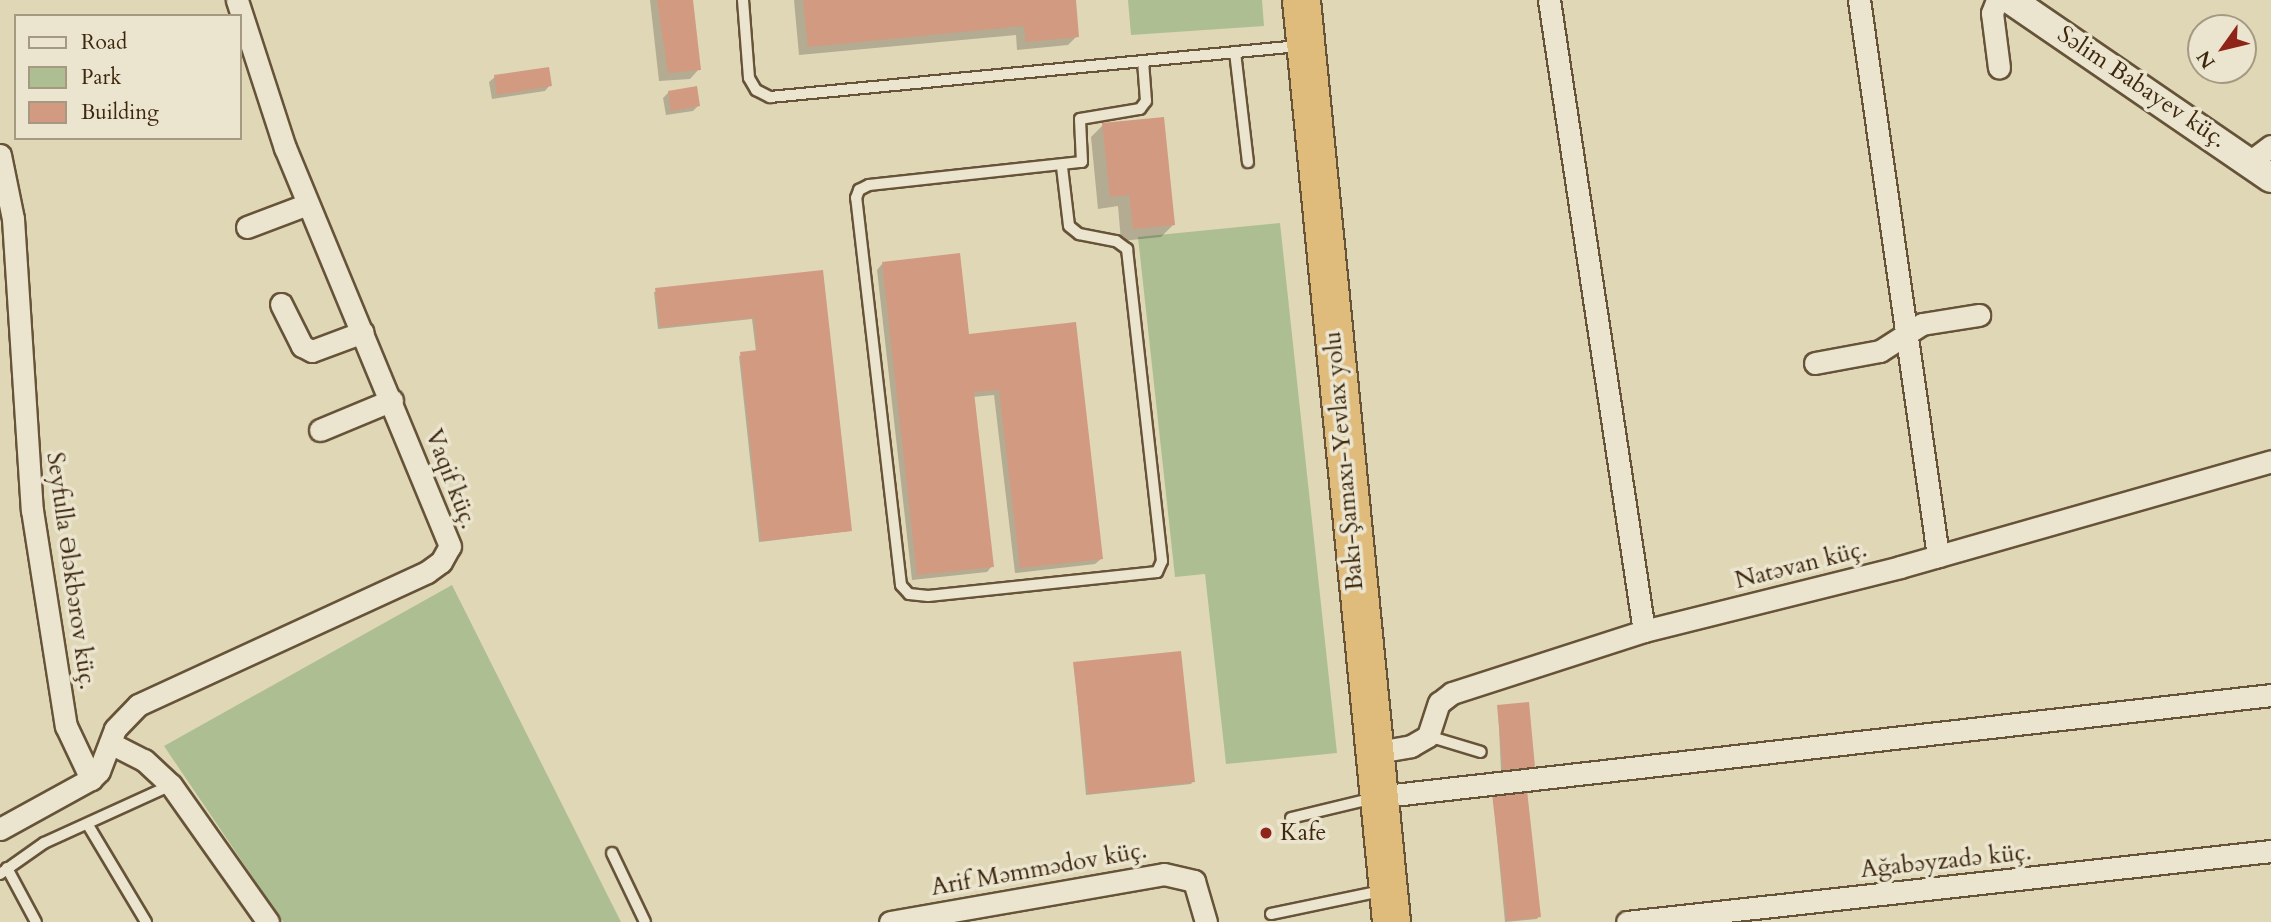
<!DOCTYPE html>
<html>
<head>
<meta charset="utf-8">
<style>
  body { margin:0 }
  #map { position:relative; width:2271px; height:922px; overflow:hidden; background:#e0d7b7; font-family:Cardo,serif }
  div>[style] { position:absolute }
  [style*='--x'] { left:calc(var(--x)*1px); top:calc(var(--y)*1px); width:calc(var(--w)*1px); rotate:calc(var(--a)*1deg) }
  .green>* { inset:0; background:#adbf92 }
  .shadow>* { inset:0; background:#0003 }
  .building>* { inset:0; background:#d29a81 }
  .roads { filter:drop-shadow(2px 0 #665338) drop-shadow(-2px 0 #665338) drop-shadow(0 2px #665338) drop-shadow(0 -2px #665338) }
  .lane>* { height:10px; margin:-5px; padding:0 5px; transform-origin:5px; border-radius:5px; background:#ebe5d0 }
  .street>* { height:21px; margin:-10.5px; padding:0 10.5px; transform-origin:10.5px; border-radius:10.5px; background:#ebe5d0 }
  .secondary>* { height:28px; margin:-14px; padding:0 14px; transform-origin:14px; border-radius:14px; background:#ebe5d0 }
  .highway>* { height:37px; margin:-18.5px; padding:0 18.5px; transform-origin:18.5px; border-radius:18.5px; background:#e0bc7c }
  .dots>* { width:19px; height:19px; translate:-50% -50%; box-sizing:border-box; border:4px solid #ebe5d0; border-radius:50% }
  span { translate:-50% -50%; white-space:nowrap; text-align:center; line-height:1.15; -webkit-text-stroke:7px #ebe5d0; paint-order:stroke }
  .street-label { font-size:24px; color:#3d270d }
  .poi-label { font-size:24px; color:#3d270d }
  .left { translate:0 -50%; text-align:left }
  .legend { position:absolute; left:14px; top:14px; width:228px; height:126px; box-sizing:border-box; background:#ebe5d0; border:2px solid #a59982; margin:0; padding:9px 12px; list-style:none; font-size:21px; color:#3d270d }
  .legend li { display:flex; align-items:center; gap:14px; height:35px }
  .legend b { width:35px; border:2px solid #a59982 }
  .north { position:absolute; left:2187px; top:14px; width:70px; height:70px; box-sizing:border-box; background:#ebe5d0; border:2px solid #a59982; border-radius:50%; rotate:236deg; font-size:19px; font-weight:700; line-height:28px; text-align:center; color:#3d270d }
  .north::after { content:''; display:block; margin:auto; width:24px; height:32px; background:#8f2418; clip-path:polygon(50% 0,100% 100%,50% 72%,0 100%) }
</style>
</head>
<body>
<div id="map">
  <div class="green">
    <div style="clip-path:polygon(1128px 0,1262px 0,1264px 26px,1131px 35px)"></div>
    <div style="clip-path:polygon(1280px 223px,1337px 753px,1226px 764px,1205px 574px,1175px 577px,1138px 237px)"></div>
    <div style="clip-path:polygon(452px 585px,621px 922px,283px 922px,164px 746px)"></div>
  </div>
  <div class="shadow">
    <div style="clip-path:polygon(650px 0,692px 0,699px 69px,690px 79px,659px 81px)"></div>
    <div style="clip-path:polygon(794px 0,1074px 0,1077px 36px,1068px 45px,1017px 50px,1016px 35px,799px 55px)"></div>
    <div style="clip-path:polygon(495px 77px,550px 85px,545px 91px,492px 99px,489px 82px)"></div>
    <div style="clip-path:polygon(669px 92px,698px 106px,693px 111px,666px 115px,663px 98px)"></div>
    <div style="clip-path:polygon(1103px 125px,1174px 224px,1161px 237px,1121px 241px,1118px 206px,1098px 209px,1091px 137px)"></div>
    <div style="clip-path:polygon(882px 264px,968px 336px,1101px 559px,1095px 564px,1015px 573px,994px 395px,973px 397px,992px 566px,987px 572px,912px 580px,877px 270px)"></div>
    <div style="clip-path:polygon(822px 272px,850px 531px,759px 542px,739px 356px,756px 352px,752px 319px,658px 329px,654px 292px)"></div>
    <div style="clip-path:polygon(1074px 664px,1193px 781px,1191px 784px,1086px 795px)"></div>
    <div style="clip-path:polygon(1498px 707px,1533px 766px,1531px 769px,1501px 771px)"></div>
    <div style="clip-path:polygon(1493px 796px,1539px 916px,1537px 919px,1505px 922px)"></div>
  </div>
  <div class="building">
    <div style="clip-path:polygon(657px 0,693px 0,701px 70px,668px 73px)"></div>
    <div style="clip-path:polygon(803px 0,1076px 0,1079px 37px,1026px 42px,1024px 26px,808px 47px)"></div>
    <div style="clip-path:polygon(549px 67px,552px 86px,497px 95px,494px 75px)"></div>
    <div style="clip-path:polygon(697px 86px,700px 106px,671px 111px,668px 91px)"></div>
    <div style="clip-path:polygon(1164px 117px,1175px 225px,1133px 229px,1129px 195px,1110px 197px,1102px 123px)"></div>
    <div style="clip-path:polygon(960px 253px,969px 334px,1076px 322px,1103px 559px,1020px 568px,999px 390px,974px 392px,994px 567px,917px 575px,882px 262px)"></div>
    <div style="clip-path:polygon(823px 270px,852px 531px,761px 541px,740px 352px,757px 350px,754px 318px,660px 327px,655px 288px)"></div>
    <div style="clip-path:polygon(1181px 651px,1195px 782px,1088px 794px,1073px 662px)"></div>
    <div style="clip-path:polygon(1529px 702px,1535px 767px,1503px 770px,1497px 705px)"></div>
    <div style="clip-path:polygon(1527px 790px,1541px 917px,1507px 921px,1492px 794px)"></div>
  </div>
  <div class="roads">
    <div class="lane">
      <div style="--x:743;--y:0;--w:78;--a:85.6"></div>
      <div style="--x:749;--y:78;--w:14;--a:60"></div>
      <div style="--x:756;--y:90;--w:16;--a:27"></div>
      <div style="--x:770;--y:97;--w:531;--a:-5.51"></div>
      <div style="--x:1235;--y:52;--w:111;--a:83.3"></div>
      <div style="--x:1062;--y:167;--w:59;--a:83.2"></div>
      <div style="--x:1069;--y:226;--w:13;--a:39"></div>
      <div style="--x:1079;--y:234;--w:38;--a:11"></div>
      <div style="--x:1116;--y:241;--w:14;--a:36"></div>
      <div style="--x:1127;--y:249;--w:314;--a:83.6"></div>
      <div style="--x:1162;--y:561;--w:12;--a:114"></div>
      <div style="--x:1157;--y:572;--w:230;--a:174"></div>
      <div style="--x:928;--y:596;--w:19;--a:-174"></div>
      <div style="--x:909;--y:594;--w:12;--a:-132"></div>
      <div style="--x:901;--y:585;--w:390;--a:-96.6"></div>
      <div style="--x:856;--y:198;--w:9;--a:-69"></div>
      <div style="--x:859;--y:190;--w:11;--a:-27"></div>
      <div style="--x:869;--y:185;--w:214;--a:-6.2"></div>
      <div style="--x:1082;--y:162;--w:43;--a:-92.7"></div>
      <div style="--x:1080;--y:119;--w:61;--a:-9.5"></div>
      <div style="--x:1140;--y:109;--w:10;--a:-53"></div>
      <div style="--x:1146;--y:101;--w:40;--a:-94.3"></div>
      <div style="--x:1428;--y:736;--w:55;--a:16.8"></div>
      <div style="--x:1291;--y:818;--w:85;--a:-13.5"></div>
      <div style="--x:88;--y:825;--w:113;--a:59.1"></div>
      <div style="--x:612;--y:853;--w:76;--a:64.4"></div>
      <div style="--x:7;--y:868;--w:61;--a:61.8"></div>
      <div style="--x:0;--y:874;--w:54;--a:-35.2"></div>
      <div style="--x:44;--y:843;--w:140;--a:-24.5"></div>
      <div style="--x:1271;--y:914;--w:112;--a:-11.8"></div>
    </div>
    <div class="street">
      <div style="--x:1549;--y:0;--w:638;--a:81.44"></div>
      <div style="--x:1859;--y:0;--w:562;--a:81.91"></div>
      <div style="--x:1997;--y:0;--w:14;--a:111"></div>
      <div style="--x:1992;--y:13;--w:55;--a:82.7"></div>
      <div style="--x:0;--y:155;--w:65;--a:78.5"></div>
      <div style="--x:13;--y:219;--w:292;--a:86.3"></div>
      <div style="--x:32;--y:510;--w:219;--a:81.1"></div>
      <div style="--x:66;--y:726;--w:59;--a:64.7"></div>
      <div style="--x:2251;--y:161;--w:25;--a:-37"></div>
      <div style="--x:247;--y:227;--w:65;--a:-20.7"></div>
      <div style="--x:281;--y:304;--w:47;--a:63.4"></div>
      <div style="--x:302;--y:346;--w:11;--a:27"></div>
      <div style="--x:312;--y:351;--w:54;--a:-20.4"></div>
      <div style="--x:1815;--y:363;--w:66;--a:-10.5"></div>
      <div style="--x:1880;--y:351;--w:50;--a:-32.7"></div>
      <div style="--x:1922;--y:324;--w:58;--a:-9"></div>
      <div style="--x:320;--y:430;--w:78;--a:-22.6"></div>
      <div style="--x:110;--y:743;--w:38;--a:27"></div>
      <div style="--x:144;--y:760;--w:37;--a:43"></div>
      <div style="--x:171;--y:785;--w:168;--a:54.7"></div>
      <div style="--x:1372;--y:753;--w:40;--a:-10"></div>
      <div style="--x:1411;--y:746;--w:20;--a:-30"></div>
      <div style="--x:1428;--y:736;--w:35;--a:-72"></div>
      <div style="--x:1439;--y:703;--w:16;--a:-38"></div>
      <div style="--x:1452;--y:693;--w:202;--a:-17.9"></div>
      <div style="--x:1644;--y:631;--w:264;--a:-14"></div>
      <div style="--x:1900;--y:567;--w:386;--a:-15.9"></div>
      <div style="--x:1376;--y:797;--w:901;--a:-6.5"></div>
      <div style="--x:0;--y:829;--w:104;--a:-28.8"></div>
      <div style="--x:91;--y:779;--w:11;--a:-45"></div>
      <div style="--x:99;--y:771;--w:45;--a:-69.1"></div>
      <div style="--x:115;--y:729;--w:33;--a:-46"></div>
      <div style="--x:138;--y:705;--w:318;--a:-24.7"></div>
      <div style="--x:427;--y:572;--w:17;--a:-36"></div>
      <div style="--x:441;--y:562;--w:18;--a:-61"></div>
      <div style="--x:450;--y:546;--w:431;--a:-112.5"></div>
      <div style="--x:285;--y:148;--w:156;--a:-108"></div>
      <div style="--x:890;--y:922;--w:278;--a:-9.9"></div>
      <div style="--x:1164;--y:874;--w:31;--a:13"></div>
      <div style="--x:1194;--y:881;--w:43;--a:73.7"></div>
      <div style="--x:1627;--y:922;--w:648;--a:-6.29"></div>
    </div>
    <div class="secondary">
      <div style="--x:2011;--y:0;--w:315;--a:34.4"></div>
    </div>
    <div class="highway">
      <div style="--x:1301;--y:0;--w:926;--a:84.42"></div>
    </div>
  </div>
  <div class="dots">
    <div style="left:1266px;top:833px;background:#8f2418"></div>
  </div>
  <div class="street-label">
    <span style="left:2142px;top:87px;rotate:34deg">Səlim Babayev küç.</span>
    <span style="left:1344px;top:461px;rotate:-95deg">Bakı-Şamaxı-Yevlax yolu</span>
    <span style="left:451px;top:479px;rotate:69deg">Vaqif küç.</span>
    <span style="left:1801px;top:565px;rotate:-14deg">Natəvan küç.</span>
    <span style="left:71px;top:571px;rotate:82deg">Seyfulla Ələkbərov küç.</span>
    <span style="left:1946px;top:861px;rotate:-6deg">Ağabəyzadə küç.</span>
    <span style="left:1039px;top:869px;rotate:-10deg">Arif Məmmədov küç.</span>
  </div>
  <div class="poi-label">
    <span class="left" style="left:1280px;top:833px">Kafe</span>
  </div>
  <ul class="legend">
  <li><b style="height:9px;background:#ebe5d0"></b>Road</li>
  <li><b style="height:19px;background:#adbf92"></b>Park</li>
  <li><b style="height:19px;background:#d29a81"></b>Building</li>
  </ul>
  <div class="north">N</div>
</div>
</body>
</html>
